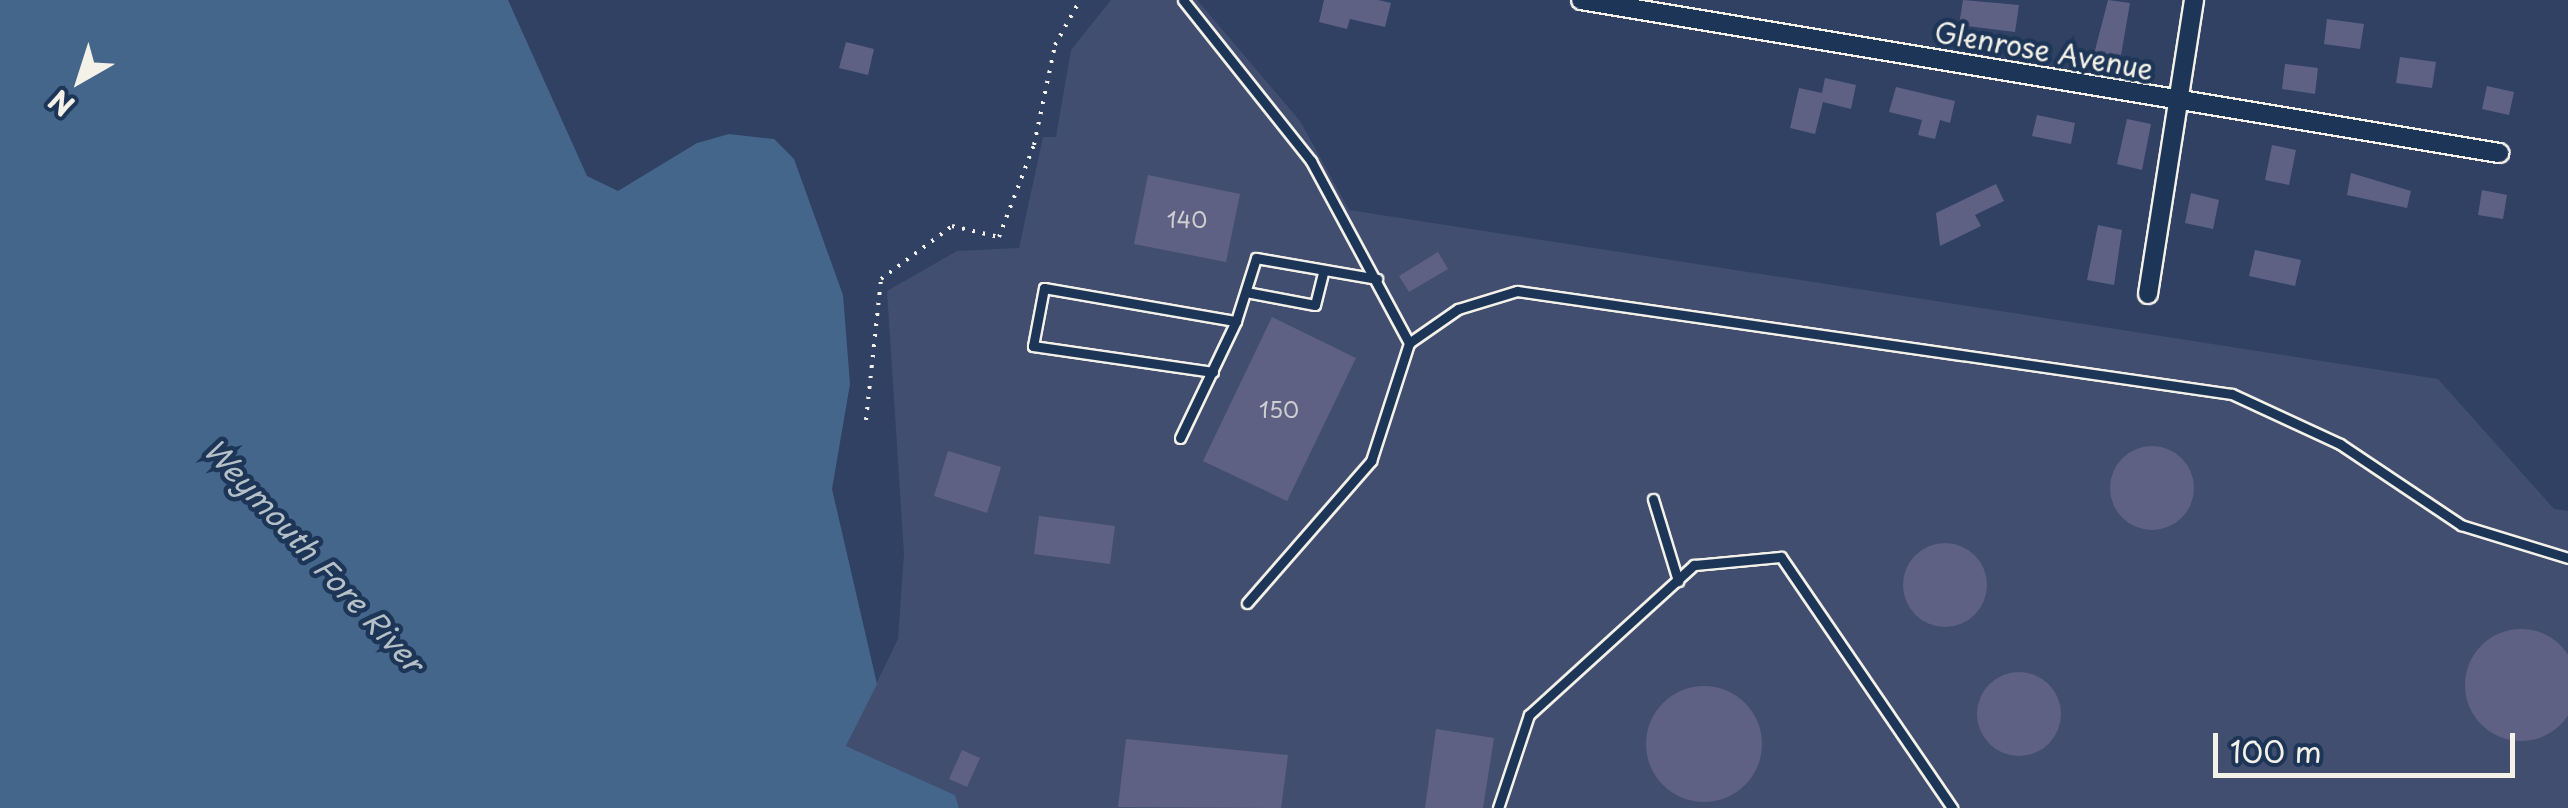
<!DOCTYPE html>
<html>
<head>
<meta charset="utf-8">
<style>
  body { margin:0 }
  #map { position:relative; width:2568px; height:808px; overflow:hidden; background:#304164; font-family:"Playpen Sans",sans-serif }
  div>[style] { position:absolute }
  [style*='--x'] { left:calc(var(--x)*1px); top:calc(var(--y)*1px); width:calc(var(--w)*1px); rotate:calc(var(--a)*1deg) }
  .built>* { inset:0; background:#424e70 }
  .water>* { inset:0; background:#44668a }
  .building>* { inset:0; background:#5e6184 }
  .round { border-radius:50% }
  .path>* { height:4px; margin-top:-2px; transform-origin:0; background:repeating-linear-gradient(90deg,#f4f1e8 0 2.5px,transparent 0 10.5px) }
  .roads { filter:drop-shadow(2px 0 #f4f1e8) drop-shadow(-2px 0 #f4f1e8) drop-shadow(0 2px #f4f1e8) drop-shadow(0 -2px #f4f1e8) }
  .service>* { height:9px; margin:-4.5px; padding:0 4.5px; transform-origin:4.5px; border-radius:4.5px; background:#1d3557 }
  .minor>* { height:18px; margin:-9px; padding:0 9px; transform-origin:9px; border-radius:9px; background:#1d3557 }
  span { translate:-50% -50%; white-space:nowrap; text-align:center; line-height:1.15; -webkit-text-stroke:9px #1d3557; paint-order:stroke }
  .number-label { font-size:22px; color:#cecdcf }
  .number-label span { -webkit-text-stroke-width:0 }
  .street-label { font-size:28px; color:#f4f1e8 }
  .water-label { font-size:30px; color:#b6c0c7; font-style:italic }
  .north { position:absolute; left:30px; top:30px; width:100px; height:100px; -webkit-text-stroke:8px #1d3557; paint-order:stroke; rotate:219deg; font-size:28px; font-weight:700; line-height:40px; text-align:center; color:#f4f1e8 }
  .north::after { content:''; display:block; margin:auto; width:35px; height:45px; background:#f4f1e8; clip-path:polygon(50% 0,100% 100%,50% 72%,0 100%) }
  .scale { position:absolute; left:2213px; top:733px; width:302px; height:45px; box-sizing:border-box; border:5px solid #f4f1e8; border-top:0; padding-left:12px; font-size:30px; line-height:35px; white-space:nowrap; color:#f4f1e8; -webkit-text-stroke:8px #1d3557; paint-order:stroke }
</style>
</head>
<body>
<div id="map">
  <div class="built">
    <div style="clip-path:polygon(1111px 0,1197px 0,1300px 121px,1349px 210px,2438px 379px,2554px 509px,2568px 511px,2568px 808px,959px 808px,955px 795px,846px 746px,898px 639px,904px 554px,887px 291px,957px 251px,1019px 248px,1043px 137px,1056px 137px,1071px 50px)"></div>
  </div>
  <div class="water">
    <div style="clip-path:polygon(0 0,508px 0,587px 176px,618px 191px,697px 143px,729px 134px,774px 139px,794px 159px,843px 295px,850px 384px,832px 489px,877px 684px,846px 746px,955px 795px,959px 808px,0 808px)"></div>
  </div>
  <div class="building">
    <div style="clip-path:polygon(1324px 0,1378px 0,1391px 3px,1385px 27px,1350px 19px,1347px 29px,1319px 22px)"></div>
    <div style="clip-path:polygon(1963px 0,2019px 5px,2015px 32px,1959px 25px)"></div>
    <div style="clip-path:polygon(2108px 0,2130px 3px,2120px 61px,2093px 58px)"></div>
    <div style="clip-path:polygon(2327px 19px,2364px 24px,2360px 49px,2324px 44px)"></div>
    <div style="clip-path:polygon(846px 42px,874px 49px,868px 75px,839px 68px)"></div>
    <div style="clip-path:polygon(2400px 57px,2436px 62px,2432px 88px,2396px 83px)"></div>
    <div style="clip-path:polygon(2285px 64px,2318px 68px,2315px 94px,2282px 89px)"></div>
    <div style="clip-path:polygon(1825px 78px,1856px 85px,1851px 109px,1823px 102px,1815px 134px,1790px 128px,1799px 88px,1822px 93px)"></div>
    <div style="clip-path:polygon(2487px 86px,2514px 92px,2509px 115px,2482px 109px)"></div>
    <div style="clip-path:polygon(1896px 87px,1955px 101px,1950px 123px,1940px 120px,1935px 139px,1918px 135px,1922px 120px,1889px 112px)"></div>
    <div style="clip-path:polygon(2037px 115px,2075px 123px,2071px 144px,2032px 136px)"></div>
    <div style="clip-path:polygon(2127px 119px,2151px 124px,2142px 170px,2117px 164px)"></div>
    <div style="clip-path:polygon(2272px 145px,2296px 150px,2289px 185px,2265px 180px)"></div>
    <div style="clip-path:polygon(2351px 173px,2411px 191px,2407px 208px,2347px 195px)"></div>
    <div style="clip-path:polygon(1148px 175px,1240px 194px,1226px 262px,1134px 244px)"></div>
    <div style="clip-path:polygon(1996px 184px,2004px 201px,1975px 215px,1981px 226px,1940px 246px,1936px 213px)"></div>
    <div style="clip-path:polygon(2482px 190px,2507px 195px,2503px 219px,2478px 215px)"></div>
    <div style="clip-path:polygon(2191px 193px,2219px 200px,2213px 229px,2185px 223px)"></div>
    <div style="clip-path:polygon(2098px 225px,2122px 230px,2114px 285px,2087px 280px)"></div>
    <div style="clip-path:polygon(2255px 250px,2301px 260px,2295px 286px,2249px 276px)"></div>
    <div style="clip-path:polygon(1438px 252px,1448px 269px,1409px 292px,1399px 276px)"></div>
    <div style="clip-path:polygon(1272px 317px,1356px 358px,1287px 501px,1203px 461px)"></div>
    <div class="round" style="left:2110px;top:446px;width:84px;height:84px"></div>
    <div style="clip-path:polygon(948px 451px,1001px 467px,987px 513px,934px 496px)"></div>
    <div style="clip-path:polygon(1039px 516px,1115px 526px,1110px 564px,1034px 554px)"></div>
    <div class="round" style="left:1903px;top:543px;width:84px;height:84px"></div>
    <div class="round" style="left:2465px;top:629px;width:112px;height:112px"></div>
    <div class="round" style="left:1977px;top:672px;width:84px;height:84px"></div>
    <div class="round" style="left:1646px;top:686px;width:116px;height:116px"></div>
    <div style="clip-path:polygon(1436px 729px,1494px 738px,1483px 808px,1425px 808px)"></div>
    <div style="clip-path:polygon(1126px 739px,1288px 755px,1281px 808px,1118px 807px)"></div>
    <div style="clip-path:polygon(962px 750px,980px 758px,967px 787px,949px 779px)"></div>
  </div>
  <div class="path">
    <div style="--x:866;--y:420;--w:142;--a:-83.9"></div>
    <div style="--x:881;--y:279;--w:89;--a:-36.7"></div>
    <div style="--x:952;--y:226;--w:48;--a:13.2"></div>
    <div style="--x:999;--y:237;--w:98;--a:-69.2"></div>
    <div style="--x:1034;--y:145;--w:102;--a:-78.1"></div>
    <div style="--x:1055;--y:45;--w:51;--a:-60.9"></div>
  </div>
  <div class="roads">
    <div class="service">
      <div style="--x:1183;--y:0;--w:206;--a:51.5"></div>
      <div style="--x:1311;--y:161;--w:207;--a:61.7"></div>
      <div style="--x:1246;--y:292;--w:70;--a:10.7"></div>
      <div style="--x:1315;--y:305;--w:36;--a:-76"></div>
      <div style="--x:1213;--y:372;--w:182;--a:-171.8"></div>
      <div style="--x:1033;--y:346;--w:59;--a:-79.3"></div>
      <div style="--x:1044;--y:288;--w:195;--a:9.8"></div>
      <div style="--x:1236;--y:321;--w:66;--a:-72.4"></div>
      <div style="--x:1256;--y:258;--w:123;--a:9.8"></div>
      <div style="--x:1180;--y:438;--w:130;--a:-64.4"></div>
      <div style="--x:1653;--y:499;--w:86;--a:73"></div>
      <div style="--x:1247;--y:603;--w:189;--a:-48.9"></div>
      <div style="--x:1371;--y:461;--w:124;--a:-72.1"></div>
      <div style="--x:1409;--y:343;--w:60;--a:-34.8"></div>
      <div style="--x:1458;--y:309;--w:62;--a:-17"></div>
      <div style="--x:1517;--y:291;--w:722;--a:8.2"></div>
      <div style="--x:2232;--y:394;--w:119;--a:24.8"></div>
      <div style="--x:2340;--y:444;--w:146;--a:33.8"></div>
      <div style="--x:2461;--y:525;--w:112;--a:17.1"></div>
      <div style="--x:1498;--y:808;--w:98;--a:-71.6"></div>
      <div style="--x:1529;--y:715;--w:223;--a:-42.3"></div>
      <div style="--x:1694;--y:565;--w:87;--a:-5.3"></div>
      <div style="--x:1781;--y:557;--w:304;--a:55.7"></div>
    </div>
    <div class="minor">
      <div style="--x:1581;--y:0;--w:931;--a:9.46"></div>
      <div style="--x:2148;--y:294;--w:298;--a:-81.1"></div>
    </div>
  </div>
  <div class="number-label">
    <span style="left:1187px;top:219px">140</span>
    <span style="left:1279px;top:409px">150</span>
  </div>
  <div class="street-label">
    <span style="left:2044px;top:50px;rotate:10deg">Glenrose Avenue</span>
  </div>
  <div class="water-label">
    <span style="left:314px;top:555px;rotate:47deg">Weymouth Fore River</span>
  </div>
  <div class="north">N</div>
  <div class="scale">100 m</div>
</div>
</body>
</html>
